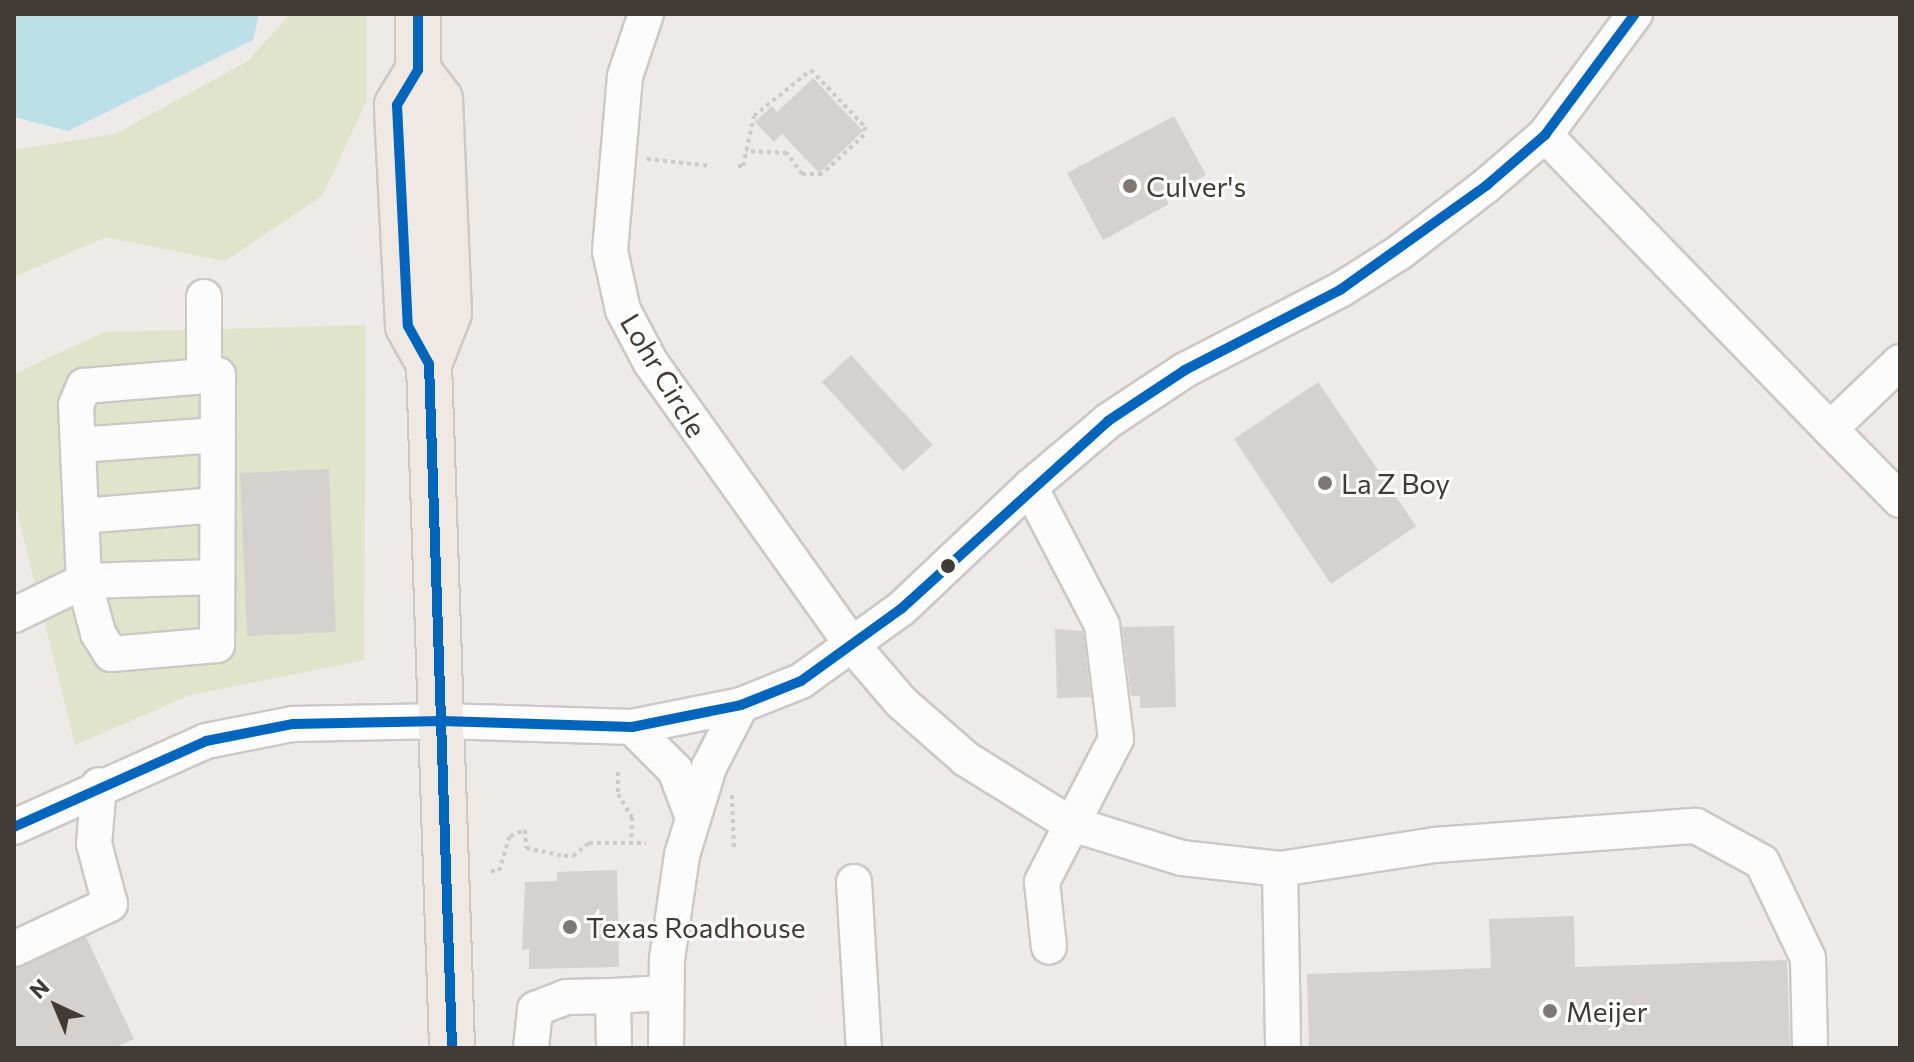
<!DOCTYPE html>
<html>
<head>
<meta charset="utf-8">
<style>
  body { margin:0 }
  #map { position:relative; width:1914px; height:1062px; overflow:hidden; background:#edeae8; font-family:Commissioner,sans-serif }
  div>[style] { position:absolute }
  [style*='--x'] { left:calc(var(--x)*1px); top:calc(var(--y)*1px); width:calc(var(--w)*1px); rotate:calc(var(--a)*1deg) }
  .green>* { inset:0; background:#e0e4ca }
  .water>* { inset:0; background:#bbe0e7 }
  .building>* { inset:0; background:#d5d1cf }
  .path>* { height:4px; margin-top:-2px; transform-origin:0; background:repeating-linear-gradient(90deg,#ccc9c6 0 4px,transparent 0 8px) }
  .roads { filter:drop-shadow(2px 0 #cbc8c5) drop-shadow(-2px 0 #cbc8c5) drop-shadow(0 2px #cbc8c5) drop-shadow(0 -2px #cbc8c5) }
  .minor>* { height:34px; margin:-17px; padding:0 17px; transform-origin:17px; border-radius:17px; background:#fcfcfc }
  .major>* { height:44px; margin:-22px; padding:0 22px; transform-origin:22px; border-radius:22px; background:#efe8e3 }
  .bus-1>* { height:10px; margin:-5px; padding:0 5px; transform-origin:5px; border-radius:5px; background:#0065bd }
  .dots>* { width:22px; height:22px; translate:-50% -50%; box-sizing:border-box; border:4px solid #fff; border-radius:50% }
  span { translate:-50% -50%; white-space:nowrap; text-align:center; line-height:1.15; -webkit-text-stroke:6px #fff; paint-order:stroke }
  .poi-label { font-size:28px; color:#423a35 }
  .left { translate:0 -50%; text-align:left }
  .street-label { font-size:28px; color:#423a35 }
  .frame { position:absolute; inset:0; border:16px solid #423a35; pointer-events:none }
  .north { position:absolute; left:16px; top:966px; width:80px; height:80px; -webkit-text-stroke:6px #fff; paint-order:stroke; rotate:316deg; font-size:22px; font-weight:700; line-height:32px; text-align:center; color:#423a35 }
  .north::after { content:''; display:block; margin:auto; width:28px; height:36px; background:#423a35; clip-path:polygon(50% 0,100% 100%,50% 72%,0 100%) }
</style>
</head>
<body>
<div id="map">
  <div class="green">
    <div style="clip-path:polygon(290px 14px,367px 14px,367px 100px,322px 196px,225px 261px,106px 237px,14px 277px,14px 150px,115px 134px,248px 61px)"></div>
    <div style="clip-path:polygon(366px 325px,364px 660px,190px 695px,75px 745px,14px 500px,14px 374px,104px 332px)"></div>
  </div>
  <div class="water">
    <div style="clip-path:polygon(14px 14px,259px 14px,253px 40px,68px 131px,14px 117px)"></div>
  </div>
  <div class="building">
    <div style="clip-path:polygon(813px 78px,863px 131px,819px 173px,782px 134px,774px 142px,755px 122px,772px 106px,777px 112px)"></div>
    <div style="clip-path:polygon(1174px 116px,1206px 175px,1165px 197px,1169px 204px,1103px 240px,1067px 173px)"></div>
    <div style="clip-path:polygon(851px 355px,933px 445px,903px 471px,822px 382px)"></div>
    <div style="clip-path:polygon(1318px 382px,1416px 526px,1331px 584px,1234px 439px)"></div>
    <div style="clip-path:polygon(329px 469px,336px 632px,247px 636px,240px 473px)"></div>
    <div style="clip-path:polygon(1174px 626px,1176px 707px,1140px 708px,1140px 696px,1131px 696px,1122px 627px)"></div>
    <div style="clip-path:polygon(1055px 629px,1083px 631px,1091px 697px,1057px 698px)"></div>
    <div style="clip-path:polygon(617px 870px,619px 967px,529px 969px,529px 949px,522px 950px,525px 882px,557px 881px,557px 872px)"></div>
    <div style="clip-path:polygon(1574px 916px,1575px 967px,1787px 960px,1790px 1048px,1309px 1048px,1307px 974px,1491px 968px,1489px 919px)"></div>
    <div style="clip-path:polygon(86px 937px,134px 1039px,114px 1048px,14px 1048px,14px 969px)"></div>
  </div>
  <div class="path">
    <div style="--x:647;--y:159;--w:64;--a:6.2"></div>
    <div style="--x:738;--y:166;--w:5;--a:0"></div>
    <div style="--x:743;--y:166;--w:51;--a:-77.6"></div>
    <div style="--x:754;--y:116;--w:73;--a:-38.9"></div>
    <div style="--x:811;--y:70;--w:79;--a:46.5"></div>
    <div style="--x:865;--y:127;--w:8;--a:97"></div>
    <div style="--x:864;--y:135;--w:57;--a:137.1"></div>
    <div style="--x:822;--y:174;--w:20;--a:180"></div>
    <div style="--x:802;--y:174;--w:26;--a:-126"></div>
    <div style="--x:787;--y:153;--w:41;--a:-177.2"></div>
    <div style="--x:618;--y:772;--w:22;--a:90"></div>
    <div style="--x:618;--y:794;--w:27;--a:59"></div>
    <div style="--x:632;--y:817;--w:26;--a:92"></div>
    <div style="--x:732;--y:795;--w:54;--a:87.9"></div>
    <div style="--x:491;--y:871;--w:8;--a:0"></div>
    <div style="--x:499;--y:871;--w:37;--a:-73"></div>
    <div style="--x:510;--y:836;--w:16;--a:-22"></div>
    <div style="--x:525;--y:830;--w:18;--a:87"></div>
    <div style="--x:526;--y:848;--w:39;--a:12"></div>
    <div style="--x:564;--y:856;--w:9;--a:0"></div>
    <div style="--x:573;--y:856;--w:21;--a:-39"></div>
    <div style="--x:589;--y:843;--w:57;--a:0"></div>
  </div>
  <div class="roads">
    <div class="minor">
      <div style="--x:646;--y:14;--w:65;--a:108.7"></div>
      <div style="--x:625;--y:76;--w:176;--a:94.9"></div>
      <div style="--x:610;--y:251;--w:60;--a:77.6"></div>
      <div style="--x:623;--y:310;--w:60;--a:62.2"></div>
      <div style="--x:651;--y:363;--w:348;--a:54.5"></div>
      <div style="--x:853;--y:646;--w:74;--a:49.4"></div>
      <div style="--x:901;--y:702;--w:86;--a:41.2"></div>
      <div style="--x:966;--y:759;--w:121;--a:31.9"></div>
      <div style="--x:1069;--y:823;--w:118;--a:17.2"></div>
      <div style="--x:1182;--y:858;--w:99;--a:6.4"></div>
      <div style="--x:1280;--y:869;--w:179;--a:89"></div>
      <div style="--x:1545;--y:135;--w:409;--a:45.9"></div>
      <div style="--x:1830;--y:429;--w:97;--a:-43.7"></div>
      <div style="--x:218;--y:375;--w:270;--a:90.2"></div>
      <div style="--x:217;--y:645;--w:106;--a:175.1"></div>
      <div style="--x:111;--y:654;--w:25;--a:-122"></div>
      <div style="--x:98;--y:633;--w:54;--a:-105.1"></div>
      <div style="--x:84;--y:581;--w:176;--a:-92.6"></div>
      <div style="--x:76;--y:405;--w:21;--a:-67"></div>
      <div style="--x:84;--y:386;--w:134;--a:-4.7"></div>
      <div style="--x:204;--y:376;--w:79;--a:-90"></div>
      <div style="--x:1830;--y:429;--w:100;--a:45.4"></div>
      <div style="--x:78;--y:445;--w:140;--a:-4.1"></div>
      <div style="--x:1030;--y:487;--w:156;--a:62.4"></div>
      <div style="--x:1102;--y:625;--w:115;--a:83"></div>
      <div style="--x:1116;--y:739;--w:161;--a:117.4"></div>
      <div style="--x:1042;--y:882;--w:65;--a:83.9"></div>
      <div style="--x:81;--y:516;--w:137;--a:-4.6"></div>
      <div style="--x:14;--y:615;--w:78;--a:-25.9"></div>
      <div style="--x:84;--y:581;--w:133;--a:-1.7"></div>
      <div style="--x:632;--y:727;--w:61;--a:45"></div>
      <div style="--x:675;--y:770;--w:48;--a:69.3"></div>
      <div style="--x:14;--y:827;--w:210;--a:-24.1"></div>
      <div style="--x:206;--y:741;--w:89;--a:-11.1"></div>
      <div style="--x:293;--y:724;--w:149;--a:-1.2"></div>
      <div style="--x:442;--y:721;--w:190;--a:1.8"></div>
      <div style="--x:632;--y:727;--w:111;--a:-11.4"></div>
      <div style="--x:741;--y:705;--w:65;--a:-21.8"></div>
      <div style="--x:801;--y:681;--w:123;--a:-35.8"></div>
      <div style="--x:901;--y:609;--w:178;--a:-43.4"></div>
      <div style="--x:1030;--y:487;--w:102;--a:-40.2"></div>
      <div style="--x:1108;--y:421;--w:92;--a:-33.5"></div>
      <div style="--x:1185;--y:370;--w:174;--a:-27.3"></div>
      <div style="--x:1340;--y:290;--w:71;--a:-32.3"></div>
      <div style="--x:1400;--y:252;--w:110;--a:-37.6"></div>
      <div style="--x:1487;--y:185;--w:77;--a:-40.8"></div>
      <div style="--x:1545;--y:135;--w:151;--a:-53.4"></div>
      <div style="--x:1280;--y:869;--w:157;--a:-8.8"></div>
      <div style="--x:1435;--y:845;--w:262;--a:-4.2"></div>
      <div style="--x:1696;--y:826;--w:75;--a:28.6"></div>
      <div style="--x:1762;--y:862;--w:106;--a:64.4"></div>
      <div style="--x:1808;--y:958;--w:90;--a:88.7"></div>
      <div style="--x:854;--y:882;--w:166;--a:86.6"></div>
      <div style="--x:14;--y:949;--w:106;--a:-25.1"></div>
      <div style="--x:110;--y:904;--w:62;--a:-104.9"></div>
      <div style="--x:94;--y:844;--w:59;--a:-85.2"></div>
      <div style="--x:531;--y:1048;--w:39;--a:-84"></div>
      <div style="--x:535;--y:1009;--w:33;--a:-21"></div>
      <div style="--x:566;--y:997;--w:47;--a:-1.2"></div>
      <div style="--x:614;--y:1048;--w:52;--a:-91.1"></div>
      <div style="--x:613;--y:996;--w:52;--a:-3.3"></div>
      <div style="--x:666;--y:1048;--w:89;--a:-89.4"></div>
      <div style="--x:667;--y:959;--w:105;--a:-81.8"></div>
      <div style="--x:682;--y:855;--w:92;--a:-72.9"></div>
      <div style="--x:709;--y:767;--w:70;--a:-62.7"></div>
    </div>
    <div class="major">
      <div style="--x:418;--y:14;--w:56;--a:90"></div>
      <div style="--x:418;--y:70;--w:41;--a:121"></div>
      <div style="--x:397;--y:105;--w:24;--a:88"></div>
      <div style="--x:398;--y:129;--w:197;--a:87.1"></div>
      <div style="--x:408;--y:326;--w:43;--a:61.1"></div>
      <div style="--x:418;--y:70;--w:36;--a:53"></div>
      <div style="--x:440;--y:99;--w:214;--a:87.6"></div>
      <div style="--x:449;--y:313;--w:55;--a:111.4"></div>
      <div style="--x:429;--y:364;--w:684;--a:88.07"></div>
    </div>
  </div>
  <div class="bus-1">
    <div style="--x:418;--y:14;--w:56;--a:90"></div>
    <div style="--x:418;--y:70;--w:41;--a:121"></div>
    <div style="--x:397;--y:105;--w:221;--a:87.2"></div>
    <div style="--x:408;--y:326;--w:43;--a:61.1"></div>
    <div style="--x:429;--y:364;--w:684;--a:88.07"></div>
    <div style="--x:14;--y:827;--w:210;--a:-24.1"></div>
    <div style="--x:206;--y:741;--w:89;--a:-11.1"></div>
    <div style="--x:293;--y:724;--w:149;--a:-1.2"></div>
    <div style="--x:442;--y:721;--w:190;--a:1.8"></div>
    <div style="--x:632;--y:727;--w:111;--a:-11.4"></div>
    <div style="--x:741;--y:705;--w:65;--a:-21.8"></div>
    <div style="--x:801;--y:681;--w:123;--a:-35.8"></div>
    <div style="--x:901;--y:609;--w:280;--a:-42.2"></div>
    <div style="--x:1108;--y:421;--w:92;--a:-33.5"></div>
    <div style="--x:1185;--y:370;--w:174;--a:-27.3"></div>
    <div style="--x:1340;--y:290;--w:181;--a:-35.5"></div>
    <div style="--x:1487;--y:185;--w:77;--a:-40.8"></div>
    <div style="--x:1545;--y:135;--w:151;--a:-53.4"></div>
  </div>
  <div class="dots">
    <div style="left:1130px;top:186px;background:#7e7874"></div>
    <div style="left:1325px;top:483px;background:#7e7874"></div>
    <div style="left:948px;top:566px;background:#423a35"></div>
    <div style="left:570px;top:927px;background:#7e7874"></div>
    <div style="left:1550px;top:1011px;background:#7e7874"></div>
  </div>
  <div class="poi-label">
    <span class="left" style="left:1146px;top:186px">Culver's</span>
    <span class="left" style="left:1341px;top:483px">La Z Boy</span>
    <span class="left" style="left:586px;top:927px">Texas Roadhouse</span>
    <span class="left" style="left:1566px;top:1011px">Meijer</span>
  </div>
  <div class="street-label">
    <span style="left:664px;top:375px;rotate:59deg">Lohr Circle</span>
  </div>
  <div class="frame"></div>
  <div class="north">N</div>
</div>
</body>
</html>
